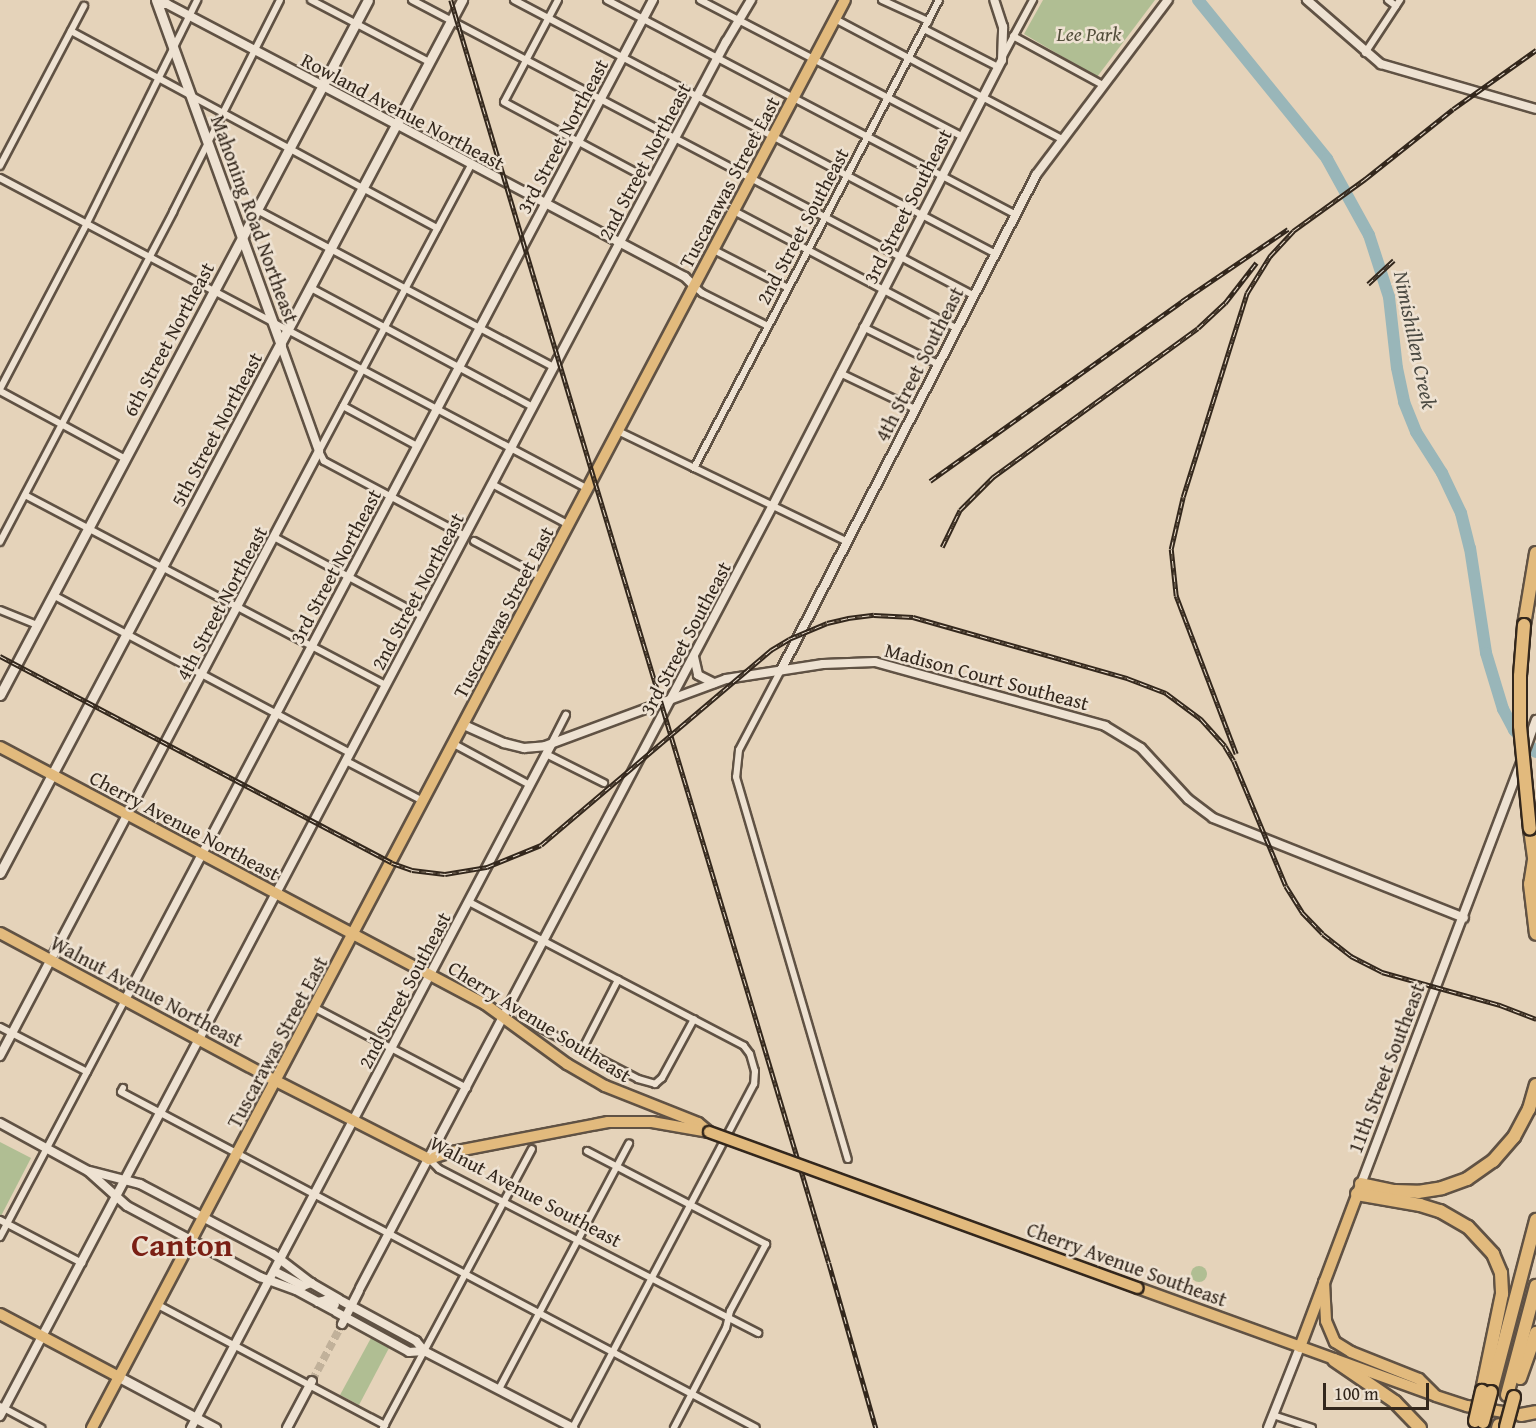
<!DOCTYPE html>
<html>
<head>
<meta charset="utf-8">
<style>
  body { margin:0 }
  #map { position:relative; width:1536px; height:1428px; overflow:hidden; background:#e5d3ba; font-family:"Gentium Book Plus",serif }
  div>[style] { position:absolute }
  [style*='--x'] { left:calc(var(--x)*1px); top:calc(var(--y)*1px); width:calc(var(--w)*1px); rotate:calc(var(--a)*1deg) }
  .green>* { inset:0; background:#b0be93 }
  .round { border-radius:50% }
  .river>* { height:12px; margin:-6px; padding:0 6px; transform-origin:6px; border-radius:6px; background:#99b6b9 }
  .tertiary-tunnel>* { height:8px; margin-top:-4px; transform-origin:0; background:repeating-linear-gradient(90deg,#c1b19a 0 8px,transparent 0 12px) }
  .roads { filter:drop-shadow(2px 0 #605244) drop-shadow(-2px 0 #605244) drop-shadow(0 2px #605244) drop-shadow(0 -2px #605244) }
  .minor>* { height:6px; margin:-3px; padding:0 3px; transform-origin:3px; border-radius:3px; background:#eee2d2 }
  .tertiary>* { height:8px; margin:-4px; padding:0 4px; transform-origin:4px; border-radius:4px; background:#eee2d2 }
  .secondary>* { height:9px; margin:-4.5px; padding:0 4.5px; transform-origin:4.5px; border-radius:4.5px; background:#eee2d2 }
  .primary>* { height:10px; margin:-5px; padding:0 5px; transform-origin:5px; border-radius:5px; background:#e2ba7d }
  .motorway>* { height:12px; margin:-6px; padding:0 6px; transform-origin:6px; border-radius:6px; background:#e2ba7d }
  .rail>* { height:4.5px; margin-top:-2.25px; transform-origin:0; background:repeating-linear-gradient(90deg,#eee2d2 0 7px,#33271c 0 14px); box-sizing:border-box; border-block:2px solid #33271c }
  .bridges { filter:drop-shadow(2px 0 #33271c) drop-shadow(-2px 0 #33271c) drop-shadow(0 2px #33271c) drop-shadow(0 -2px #33271c) }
  .primary-bridge>* { height:10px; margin:-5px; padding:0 5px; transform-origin:5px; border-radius:5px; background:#e2ba7d }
  .motorway-bridge>* { height:12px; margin:-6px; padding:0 6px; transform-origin:6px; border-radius:6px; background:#e2ba7d }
  span { translate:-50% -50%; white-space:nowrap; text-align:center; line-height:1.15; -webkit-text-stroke:5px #eee2d2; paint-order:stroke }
  .park-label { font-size:20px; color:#524d3a; font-style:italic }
  .street-label { font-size:20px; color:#33271c }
  .water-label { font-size:21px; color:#4c4b43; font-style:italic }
  .town-label { font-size:32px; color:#7a1f14; font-weight:700 }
  .scale { position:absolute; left:1323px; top:1383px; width:106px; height:27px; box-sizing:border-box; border:3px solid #33271c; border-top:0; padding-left:8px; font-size:18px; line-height:21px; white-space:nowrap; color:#33271c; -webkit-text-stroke:4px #eee2d2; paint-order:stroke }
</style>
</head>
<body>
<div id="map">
  <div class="green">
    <div style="clip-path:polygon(1043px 0,1155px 0,1097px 77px,1024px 34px)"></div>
    <div style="clip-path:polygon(0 1142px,31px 1158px,1px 1216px,0 1215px)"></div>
    <div class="round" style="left:1191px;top:1266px;width:16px;height:16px"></div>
    <div style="clip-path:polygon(371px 1338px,389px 1348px,359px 1405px,340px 1395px)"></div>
  </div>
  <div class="river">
    <div style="--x:1198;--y:0;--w:205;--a:50.9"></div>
    <div style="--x:1327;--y:159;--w:87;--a:61.1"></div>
    <div style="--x:1369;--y:235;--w:65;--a:72.1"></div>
    <div style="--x:1389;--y:297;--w:71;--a:83.6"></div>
    <div style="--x:1397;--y:368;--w:35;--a:78"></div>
    <div style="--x:1404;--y:402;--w:32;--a:68"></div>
    <div style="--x:1416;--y:432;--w:49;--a:57.6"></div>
    <div style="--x:1442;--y:473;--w:44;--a:64.6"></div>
    <div style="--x:1461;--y:513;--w:36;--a:76"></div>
    <div style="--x:1470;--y:548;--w:106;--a:81.3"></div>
    <div style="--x:1486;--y:653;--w:59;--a:73.1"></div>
    <div style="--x:1503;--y:709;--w:24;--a:62"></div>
    <div style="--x:1514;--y:730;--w:31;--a:45"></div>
  </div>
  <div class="tertiary-tunnel">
    <div style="--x:312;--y:1381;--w:64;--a:-62.2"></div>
  </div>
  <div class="roads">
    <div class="minor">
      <div style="--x:311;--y:0;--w:133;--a:27.7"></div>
      <div style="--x:412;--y:0;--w:634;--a:27.74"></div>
      <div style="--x:514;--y:0;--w:543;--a:27.79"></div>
      <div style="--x:558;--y:0;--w:115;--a:117.9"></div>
      <div style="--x:504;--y:102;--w:168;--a:28.1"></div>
      <div style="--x:607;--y:0;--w:461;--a:27.7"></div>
      <div style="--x:700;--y:0;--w:294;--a:27.5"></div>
      <div style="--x:882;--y:0;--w:51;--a:24.5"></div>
      <div style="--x:1388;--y:0;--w:10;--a:37"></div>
      <div style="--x:835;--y:19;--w:257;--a:27.9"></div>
      <div style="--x:924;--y:29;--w:83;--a:27.2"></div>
      <div style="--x:71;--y:31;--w:416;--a:28.3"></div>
      <div style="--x:1013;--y:36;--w:102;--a:28.6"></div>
      <div style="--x:1365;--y:53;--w:64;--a:-56.6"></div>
      <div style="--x:1003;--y:56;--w:64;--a:-61.8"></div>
      <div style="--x:0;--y:166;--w:181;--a:-62.3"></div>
      <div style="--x:0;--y:178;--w:665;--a:27.87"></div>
      <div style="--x:257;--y:210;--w:336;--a:27.9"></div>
      <div style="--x:734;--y:211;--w:251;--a:27.8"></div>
      <div style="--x:714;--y:250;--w:83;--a:27.2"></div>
      <div style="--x:694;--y:286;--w:11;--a:41"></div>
      <div style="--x:702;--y:293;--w:74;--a:26.6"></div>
      <div style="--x:311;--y:288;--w:252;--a:28.2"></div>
      <div style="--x:863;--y:327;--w:84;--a:26.3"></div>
      <div style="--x:840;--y:373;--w:83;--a:25.6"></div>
      <div style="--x:0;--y:389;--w:187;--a:-62.3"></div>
      <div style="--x:87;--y:223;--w:249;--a:-63.7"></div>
      <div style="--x:0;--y:391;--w:143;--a:28.4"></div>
      <div style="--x:343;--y:406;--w:84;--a:28.4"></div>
      <div style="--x:618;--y:431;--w:255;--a:25.8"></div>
      <div style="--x:694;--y:468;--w:528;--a:-62.37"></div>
      <div style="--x:492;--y:484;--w:87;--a:28"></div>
      <div style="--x:25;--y:495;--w:407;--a:27.8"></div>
      <div style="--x:465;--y:536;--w:160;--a:-152"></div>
      <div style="--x:324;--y:461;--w:11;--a:-117"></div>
      <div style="--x:319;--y:451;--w:324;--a:-62"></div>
      <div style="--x:274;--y:537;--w:168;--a:28.1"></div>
      <div style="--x:474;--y:541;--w:76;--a:28.2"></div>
      <div style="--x:0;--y:542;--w:373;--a:-62.3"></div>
      <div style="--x:173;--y:212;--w:237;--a:-63.2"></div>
      <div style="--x:53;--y:595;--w:336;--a:28"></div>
      <div style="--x:0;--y:610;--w:40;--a:22"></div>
      <div style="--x:781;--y:670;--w:90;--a:117.7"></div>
      <div style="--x:739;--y:750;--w:27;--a:96"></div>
      <div style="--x:736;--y:777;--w:398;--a:73.7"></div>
      <div style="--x:454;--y:744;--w:86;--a:28.3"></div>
      <div style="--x:551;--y:744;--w:33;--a:-63"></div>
      <div style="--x:546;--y:754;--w:65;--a:26.6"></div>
      <div style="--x:346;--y:761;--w:87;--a:27.5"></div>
      <div style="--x:469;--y:902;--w:310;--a:27.6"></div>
      <div style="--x:744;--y:1046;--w:10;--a:53"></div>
      <div style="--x:750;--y:1054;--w:18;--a:74"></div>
      <div style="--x:755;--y:1071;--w:13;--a:94"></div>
      <div style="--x:754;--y:1084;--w:389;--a:117.8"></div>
      <div style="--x:315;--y:1008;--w:172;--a:27.8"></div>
      <div style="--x:521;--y:1018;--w:132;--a:27.5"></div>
      <div style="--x:638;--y:1079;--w:18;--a:16"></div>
      <div style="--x:655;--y:1084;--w:9;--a:-41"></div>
      <div style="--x:662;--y:1078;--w:67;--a:-61.5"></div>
      <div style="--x:0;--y:1027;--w:98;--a:27.3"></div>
      <div style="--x:582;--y:1050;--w:79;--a:-62.8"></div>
      <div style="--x:123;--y:1088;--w:4;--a:117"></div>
      <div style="--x:121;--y:1092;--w:718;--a:27.88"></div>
      <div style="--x:587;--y:1151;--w:202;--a:27.5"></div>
      <div style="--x:766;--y:1244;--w:76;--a:118.2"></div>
      <div style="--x:730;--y:1311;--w:17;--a:103"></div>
      <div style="--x:726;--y:1328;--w:113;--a:117.5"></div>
      <div style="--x:429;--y:1159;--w:14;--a:45"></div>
      <div style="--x:439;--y:1169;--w:359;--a:27.2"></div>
      <div style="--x:0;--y:1220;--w:93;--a:27.7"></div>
      <div style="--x:0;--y:1237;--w:268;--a:-62.2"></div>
      <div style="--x:158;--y:1305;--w:257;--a:27.9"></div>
      <div style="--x:499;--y:1389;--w:278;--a:-62.1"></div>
      <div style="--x:0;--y:1406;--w:47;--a:28.2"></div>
      <div style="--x:1273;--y:1415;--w:41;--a:18.4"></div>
      <div style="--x:383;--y:1428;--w:316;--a:-61.9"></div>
    </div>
    <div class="tertiary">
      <div style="--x:1307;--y:0;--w:98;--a:40.9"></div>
      <div style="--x:1381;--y:64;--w:161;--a:16.2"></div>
      <div style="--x:159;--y:4;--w:8;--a:0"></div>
      <div style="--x:167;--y:4;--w:259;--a:27.7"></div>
      <div style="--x:396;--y:124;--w:327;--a:27.9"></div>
      <div style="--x:685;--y:277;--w:13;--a:45"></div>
      <div style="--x:694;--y:657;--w:18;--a:77"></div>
      <div style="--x:698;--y:675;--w:18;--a:27"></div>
      <div style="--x:781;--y:670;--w:557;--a:-62.74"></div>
      <div style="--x:1036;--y:175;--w:219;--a:-53"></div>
      <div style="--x:464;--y:725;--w:44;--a:24.2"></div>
      <div style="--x:504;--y:743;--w:21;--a:14"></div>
      <div style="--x:524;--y:748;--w:21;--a:-5"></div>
      <div style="--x:545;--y:746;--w:193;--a:-20.3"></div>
      <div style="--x:726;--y:679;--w:98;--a:-8.8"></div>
      <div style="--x:823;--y:664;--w:52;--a:-2.2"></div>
      <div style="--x:875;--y:662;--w:239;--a:15.5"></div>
      <div style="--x:1105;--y:726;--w:42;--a:31.4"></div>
      <div style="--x:1141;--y:748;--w:69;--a:47.3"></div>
      <div style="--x:1188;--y:799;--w:31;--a:37"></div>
      <div style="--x:1213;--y:818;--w:270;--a:21.7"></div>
      <div style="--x:1525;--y:750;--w:32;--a:-70"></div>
      <div style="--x:125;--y:1000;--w:1131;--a:-62.17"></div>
      <div style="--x:0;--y:1056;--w:684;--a:-62.2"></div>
      <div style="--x:319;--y:451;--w:113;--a:-109.7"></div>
      <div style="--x:0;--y:1123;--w:100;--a:28.6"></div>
      <div style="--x:88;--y:1171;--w:52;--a:41.9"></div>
      <div style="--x:127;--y:1206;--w:151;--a:28.1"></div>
      <div style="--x:260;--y:1277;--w:38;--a:20"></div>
      <div style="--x:296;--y:1290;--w:42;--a:28.4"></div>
      <div style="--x:90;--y:1171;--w:52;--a:14.6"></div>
      <div style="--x:140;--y:1184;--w:150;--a:27.8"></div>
      <div style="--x:273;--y:1254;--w:48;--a:37.3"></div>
      <div style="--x:311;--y:1283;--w:32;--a:30"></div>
      <div style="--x:1361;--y:1184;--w:451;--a:-69.2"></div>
      <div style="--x:274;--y:1271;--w:33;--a:27"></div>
      <div style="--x:303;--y:1286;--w:9;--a:-21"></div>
      <div style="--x:360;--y:1288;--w:885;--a:-62.19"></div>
      <div style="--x:773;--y:505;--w:500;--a:-62.77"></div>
      <div style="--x:1002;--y:60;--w:33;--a:-88"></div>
      <div style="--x:1003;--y:27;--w:28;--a:-108"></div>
      <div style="--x:342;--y:1301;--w:84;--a:28.4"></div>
      <div style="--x:416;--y:1341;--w:13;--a:51"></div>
      <div style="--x:424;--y:1351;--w:168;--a:27.3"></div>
      <div style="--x:318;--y:1302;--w:8;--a:-14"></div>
      <div style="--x:326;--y:1300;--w:10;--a:29"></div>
      <div style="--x:336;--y:1312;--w:83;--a:28.7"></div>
      <div style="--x:409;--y:1352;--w:15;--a:-4"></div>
      <div style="--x:342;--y:1324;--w:37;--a:-63"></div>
      <div style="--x:0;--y:1416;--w:1195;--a:-62.17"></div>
      <div style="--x:558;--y:359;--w:359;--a:-62.1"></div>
      <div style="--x:726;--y:42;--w:49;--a:-59.2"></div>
      <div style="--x:191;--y:1428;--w:772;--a:-62.21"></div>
      <div style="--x:287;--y:1428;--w:53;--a:-62"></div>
      <div style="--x:1268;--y:1428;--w:87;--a:-68.4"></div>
    </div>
    <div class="secondary">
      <div style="--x:156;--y:0;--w:367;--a:70.1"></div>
      <div style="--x:0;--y:695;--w:786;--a:-62.1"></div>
      <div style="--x:0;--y:873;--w:988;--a:-62.11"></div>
      <div style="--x:119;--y:1377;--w:109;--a:28"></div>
    </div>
    <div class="primary">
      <div style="--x:0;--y:747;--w:549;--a:27.92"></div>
      <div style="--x:485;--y:1004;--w:102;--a:36.2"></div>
      <div style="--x:567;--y:1064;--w:44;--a:30.1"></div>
      <div style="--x:605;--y:1086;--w:100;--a:21.7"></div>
      <div style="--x:698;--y:1123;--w:14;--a:39"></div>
      <div style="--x:0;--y:933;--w:313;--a:28.2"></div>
      <div style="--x:276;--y:1081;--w:172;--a:27"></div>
      <div style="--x:429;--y:1159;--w:19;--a:-18"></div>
      <div style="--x:447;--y:1153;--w:164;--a:-10.9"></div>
      <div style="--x:608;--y:1122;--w:44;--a:0"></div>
      <div style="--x:652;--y:1122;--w:58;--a:10"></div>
      <div style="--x:1324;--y:1282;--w:39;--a:87"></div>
      <div style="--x:1326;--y:1321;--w:23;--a:67"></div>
      <div style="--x:1335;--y:1342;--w:19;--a:32"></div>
      <div style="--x:1351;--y:1352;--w:73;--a:21.7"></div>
      <div style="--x:1419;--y:1379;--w:21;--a:45"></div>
      <div style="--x:1138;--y:1288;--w:317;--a:19.9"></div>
      <div style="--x:1436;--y:1396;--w:33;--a:18"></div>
      <div style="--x:1467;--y:1406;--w:50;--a:9.3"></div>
      <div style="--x:0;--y:1314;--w:135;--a:27.9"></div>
      <div style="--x:1300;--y:1347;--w:171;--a:-69.4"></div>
      <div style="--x:92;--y:1428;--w:1614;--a:-62.2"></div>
    </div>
    <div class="motorway">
      <div style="--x:1524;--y:625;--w:73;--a:-80.5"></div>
      <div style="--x:1530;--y:829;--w:37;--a:82"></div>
      <div style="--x:1534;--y:860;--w:24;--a:99"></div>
      <div style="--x:1530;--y:884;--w:50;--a:83.2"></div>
      <div style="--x:1361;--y:1184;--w:35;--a:12"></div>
      <div style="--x:1395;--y:1191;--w:23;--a:2"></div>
      <div style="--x:1418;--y:1192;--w:24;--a:-9"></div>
      <div style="--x:1442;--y:1188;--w:27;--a:-20"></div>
      <div style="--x:1467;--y:1179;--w:32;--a:-35"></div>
      <div style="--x:1493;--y:1161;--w:32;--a:-49"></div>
      <div style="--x:1514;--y:1137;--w:32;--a:-62"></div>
      <div style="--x:1529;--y:1109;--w:25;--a:-74"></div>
      <div style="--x:1357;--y:1194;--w:64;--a:9.9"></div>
      <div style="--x:1420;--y:1205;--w:21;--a:17"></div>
      <div style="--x:1440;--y:1211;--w:32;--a:30"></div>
      <div style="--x:1468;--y:1227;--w:37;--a:47"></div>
      <div style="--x:1493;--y:1254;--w:21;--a:67"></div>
      <div style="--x:1501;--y:1273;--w:21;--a:87"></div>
      <div style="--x:1502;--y:1294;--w:99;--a:101.7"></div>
      <div style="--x:1334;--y:1360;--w:74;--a:34.5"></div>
      <div style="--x:1395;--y:1402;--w:36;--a:46"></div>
      <div style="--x:1520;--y:1378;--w:48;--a:-70.4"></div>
      <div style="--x:1491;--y:1392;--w:178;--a:-75.3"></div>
      <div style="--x:1507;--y:1395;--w:113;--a:-75.1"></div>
      <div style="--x:1521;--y:1415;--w:15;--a:-11"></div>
      <div style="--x:1498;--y:1428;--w:3;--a:-72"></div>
    </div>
  </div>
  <div class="rail">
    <div style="--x:451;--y:0;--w:1318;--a:73.34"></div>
    <div style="--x:829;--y:1263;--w:172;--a:74.1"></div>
    <div style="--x:1368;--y:284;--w:35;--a:-43"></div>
    <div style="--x:930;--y:481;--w:310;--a:-35.5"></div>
    <div style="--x:1182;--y:301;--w:128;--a:-34.2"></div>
    <div style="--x:942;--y:547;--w:41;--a:-64.1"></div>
    <div style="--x:960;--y:510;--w:47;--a:-45"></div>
    <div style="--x:993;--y:477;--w:253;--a:-36"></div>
    <div style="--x:1198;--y:328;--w:37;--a:-43"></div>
    <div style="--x:1225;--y:303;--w:51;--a:-52.2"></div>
    <div style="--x:0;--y:656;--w:443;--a:27.8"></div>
    <div style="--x:392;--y:863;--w:21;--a:19"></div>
    <div style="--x:412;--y:870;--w:33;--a:7"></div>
    <div style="--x:445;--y:874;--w:43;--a:-9.5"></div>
    <div style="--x:487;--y:867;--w:58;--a:-22.2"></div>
    <div style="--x:541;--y:845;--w:302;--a:-40.3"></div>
    <div style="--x:771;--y:650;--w:21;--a:-31"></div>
    <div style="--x:789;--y:639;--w:41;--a:-22.8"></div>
    <div style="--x:827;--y:623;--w:22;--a:-13"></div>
    <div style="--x:848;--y:618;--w:26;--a:-7"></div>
    <div style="--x:874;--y:615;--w:39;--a:3"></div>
    <div style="--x:913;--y:617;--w:223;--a:15.9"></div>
    <div style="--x:1127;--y:678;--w:42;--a:21"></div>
    <div style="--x:1166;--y:693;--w:44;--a:36.6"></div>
    <div style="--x:1201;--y:719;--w:36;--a:48"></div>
    <div style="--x:1225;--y:746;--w:17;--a:59"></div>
    <div style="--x:1234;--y:761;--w:135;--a:67.4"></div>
    <div style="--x:1286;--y:886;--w:31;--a:58"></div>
    <div style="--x:1302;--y:912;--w:30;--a:46"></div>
    <div style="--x:1323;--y:934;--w:36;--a:38"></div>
    <div style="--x:1351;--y:956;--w:35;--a:27"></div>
    <div style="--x:1382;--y:972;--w:123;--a:15.6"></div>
    <div style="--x:1500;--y:1005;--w:39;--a:21"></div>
    <div style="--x:1236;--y:754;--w:169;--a:-110.8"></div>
    <div style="--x:1176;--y:596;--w:47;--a:-96.1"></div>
    <div style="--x:1171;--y:549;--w:53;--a:-77"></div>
    <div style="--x:1183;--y:497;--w:214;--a:-72.6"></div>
    <div style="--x:1247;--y:293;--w:44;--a:-58.1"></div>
    <div style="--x:1270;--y:256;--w:34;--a:-47"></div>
    <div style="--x:1293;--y:231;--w:89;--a:-35.8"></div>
    <div style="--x:1365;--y:179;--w:112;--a:-38.5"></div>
    <div style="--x:1453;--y:109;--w:102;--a:-35.4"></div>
  </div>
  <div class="bridges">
    <div class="primary-bridge">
      <div style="--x:709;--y:1132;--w:456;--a:20"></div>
    </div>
    <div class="motorway-bridge">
      <div style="--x:1524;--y:625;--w:51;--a:94.5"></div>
      <div style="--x:1520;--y:676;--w:50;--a:90"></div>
      <div style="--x:1520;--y:726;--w:103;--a:84.5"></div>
      <div style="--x:1475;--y:1421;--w:31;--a:-77"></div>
      <div style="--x:1483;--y:1422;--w:31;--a:-75"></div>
      <div style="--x:1506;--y:1427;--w:31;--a:-75"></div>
    </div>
  </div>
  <div class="park-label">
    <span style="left:1089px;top:33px">Lee Park</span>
  </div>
  <div class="street-label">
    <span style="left:403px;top:111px;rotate:28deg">Rowland Avenue Northeast</span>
    <span style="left:562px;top:136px;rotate:-62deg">3rd Street Northeast</span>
    <span style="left:644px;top:161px;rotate:-62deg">2nd Street Northeast</span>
    <span style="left:729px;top:182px;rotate:-62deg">Tuscarawas Street East</span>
    <span style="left:907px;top:206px;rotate:-63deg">3rd Street Southeast</span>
    <span style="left:255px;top:219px;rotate:70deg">Mahoning Road Northeast</span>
    <span style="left:802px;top:226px;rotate:-62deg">2nd Street Southeast</span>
    <span style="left:168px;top:339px;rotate:-62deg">6th Street Northeast</span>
    <span style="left:919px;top:364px;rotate:-63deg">4th Street Southeast</span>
    <span style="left:216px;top:429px;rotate:-62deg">5th Street Northeast</span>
    <span style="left:335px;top:566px;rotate:-62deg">3rd Street Northeast</span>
    <span style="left:417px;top:591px;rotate:-62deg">2nd Street Northeast</span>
    <span style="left:221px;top:603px;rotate:-62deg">4th Street Northeast</span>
    <span style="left:503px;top:612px;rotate:-62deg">Tuscarawas Street East</span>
    <span style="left:685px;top:638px;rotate:-62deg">3rd Street Southeast</span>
    <span style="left:987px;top:676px;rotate:15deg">Madison Court Southeast</span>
    <span style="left:185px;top:825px;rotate:28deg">Cherry Avenue Northeast</span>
    <span style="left:404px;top:990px;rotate:-62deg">2nd Street Southeast</span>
    <span style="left:147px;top:991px;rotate:28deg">Walnut Avenue Northeast</span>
    <span style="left:540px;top:1021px;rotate:32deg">Cherry Avenue Southeast</span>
    <span style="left:277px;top:1042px;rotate:-62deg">Tuscarawas Street East</span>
    <span style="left:1386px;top:1068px;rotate:-69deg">11th Street Southeast</span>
    <span style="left:526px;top:1191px;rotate:28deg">Walnut Avenue Southeast</span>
    <span style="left:1127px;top:1264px;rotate:20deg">Cherry Avenue Southeast</span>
  </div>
  <div class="water-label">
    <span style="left:1415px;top:340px;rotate:78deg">Nimishillen Creek</span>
  </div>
  <div class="town-label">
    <span style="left:182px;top:1245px">Canton</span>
  </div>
  <div class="scale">100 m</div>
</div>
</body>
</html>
